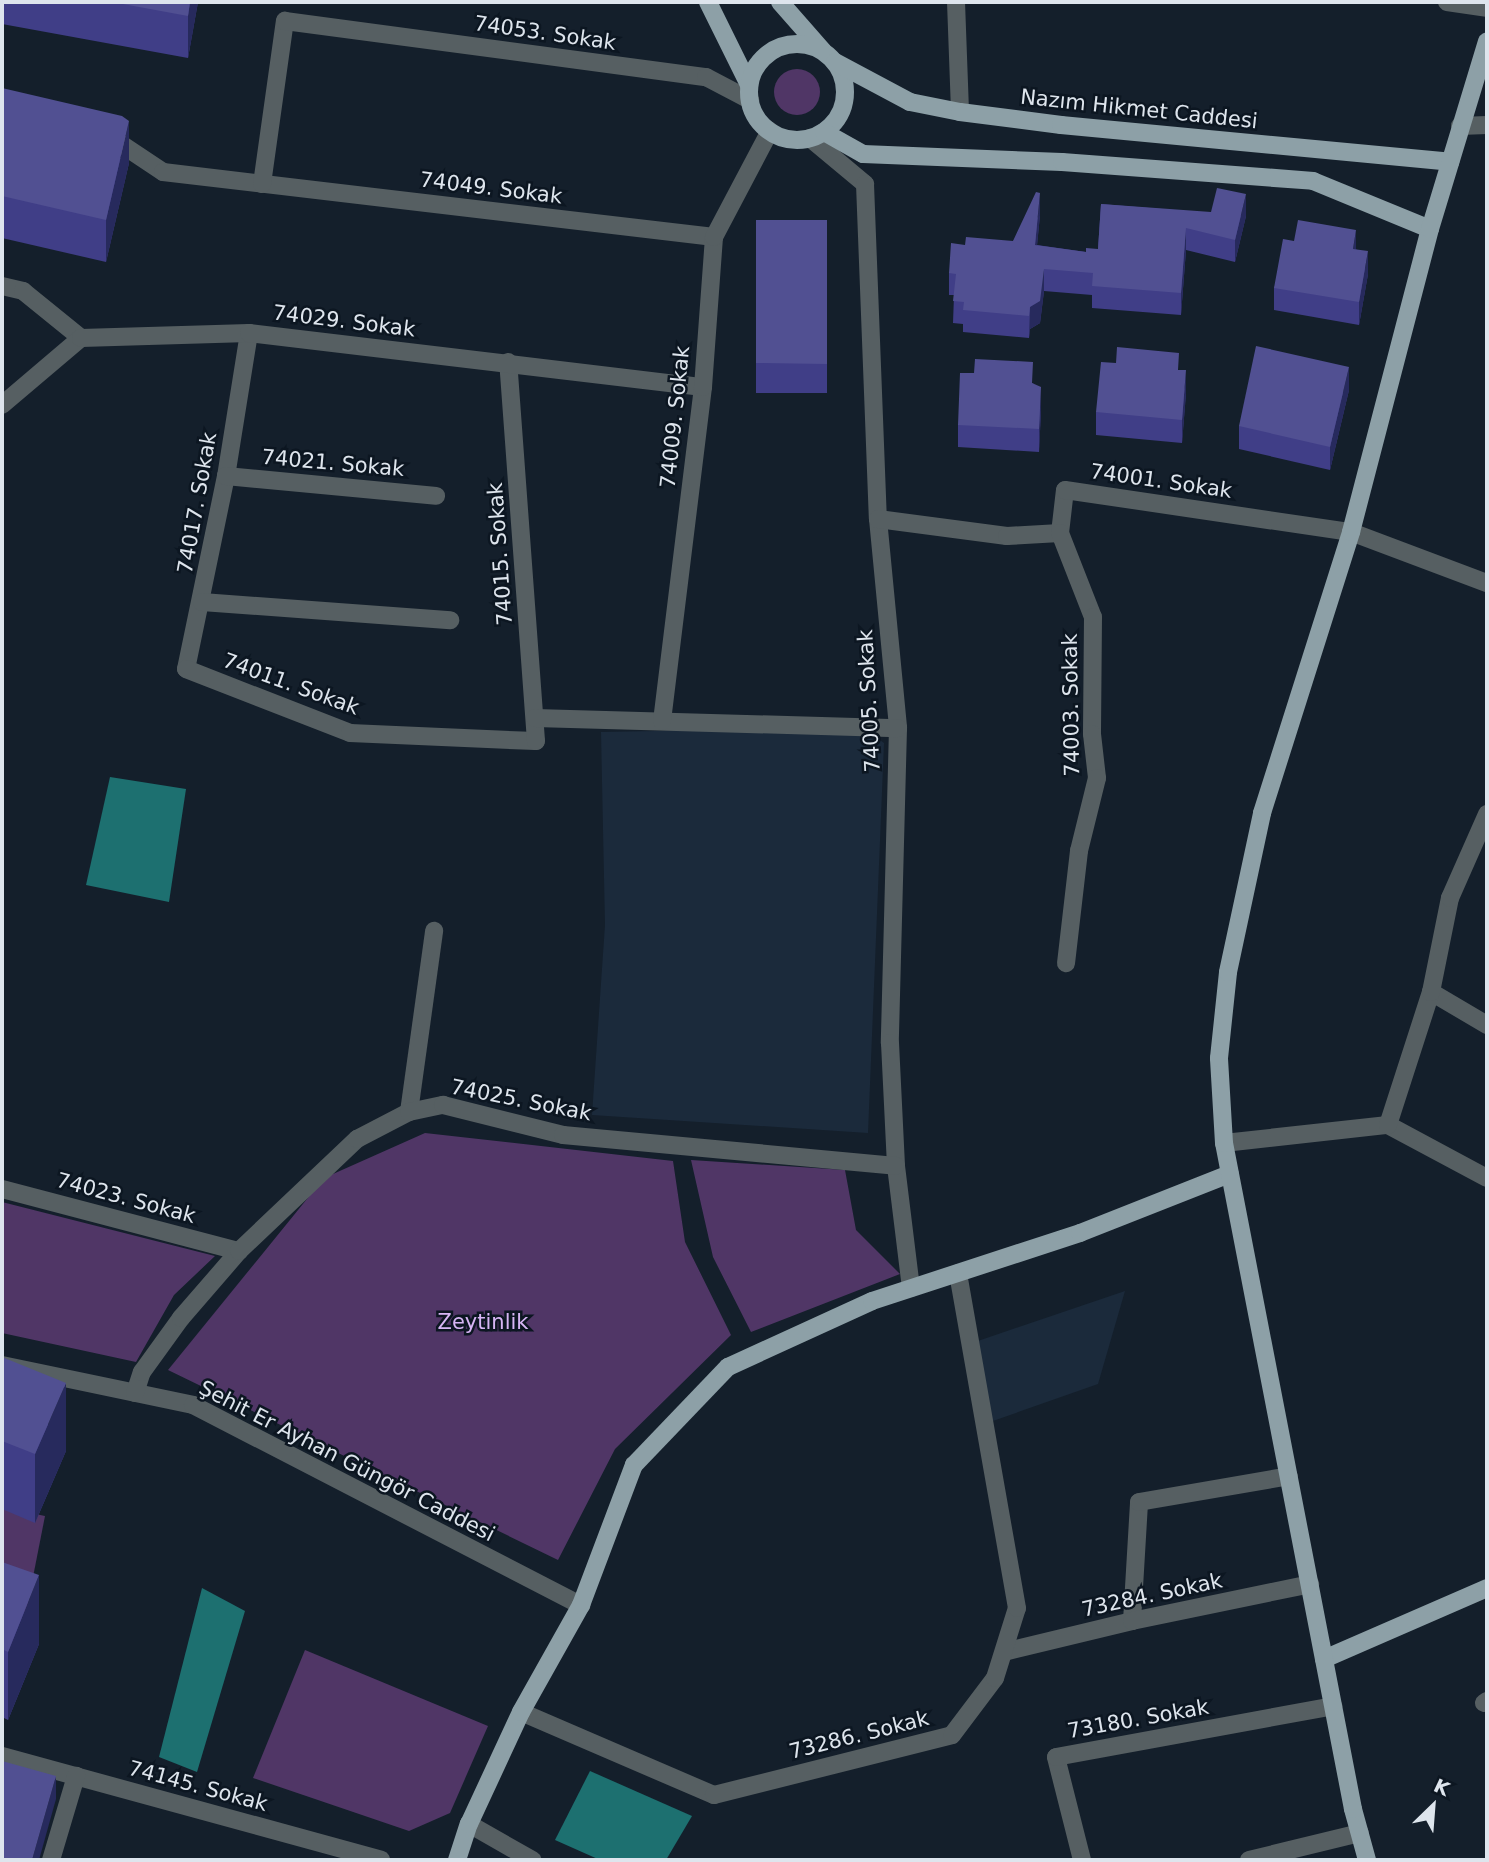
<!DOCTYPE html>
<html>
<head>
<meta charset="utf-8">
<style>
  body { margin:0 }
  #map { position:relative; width:1489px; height:1862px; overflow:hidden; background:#141f2b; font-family:"DejaVu Sans",sans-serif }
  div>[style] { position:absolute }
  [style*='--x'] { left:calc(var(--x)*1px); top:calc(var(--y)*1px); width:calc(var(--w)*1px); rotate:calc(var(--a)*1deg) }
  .built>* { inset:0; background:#1b2a3b }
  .green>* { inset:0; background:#503666 }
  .round { border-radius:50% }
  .water>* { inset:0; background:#1d7070 }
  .minor>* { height:18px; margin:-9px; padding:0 9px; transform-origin:9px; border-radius:9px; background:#565f62 }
  .major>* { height:18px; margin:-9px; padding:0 9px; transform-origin:9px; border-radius:9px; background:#8da0a7 }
  .major>.ring { margin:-9px; padding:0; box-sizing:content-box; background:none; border:18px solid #8da0a7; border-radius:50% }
  .wall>* { inset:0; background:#403e87 }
  .shaded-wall>* { inset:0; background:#272a5d }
  .building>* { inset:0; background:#515092 }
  span { translate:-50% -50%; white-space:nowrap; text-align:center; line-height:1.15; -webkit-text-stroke:5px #0c1621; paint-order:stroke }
  .street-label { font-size:21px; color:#dee5ed }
  .park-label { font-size:21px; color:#d6b5f4 }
  .frame { position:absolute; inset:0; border:4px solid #dee5ed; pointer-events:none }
  .north { position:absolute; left:1398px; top:1771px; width:70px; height:70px; -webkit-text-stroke:5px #0c1621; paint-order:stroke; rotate:25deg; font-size:19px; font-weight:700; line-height:28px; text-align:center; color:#dee5ed }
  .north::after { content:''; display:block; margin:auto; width:24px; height:32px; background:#dee5ed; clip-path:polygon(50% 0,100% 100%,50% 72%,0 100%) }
</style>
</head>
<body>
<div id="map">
  <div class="built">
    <div style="clip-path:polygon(862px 727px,884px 743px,868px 1133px,592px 1115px,605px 925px,601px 732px)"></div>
    <div style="clip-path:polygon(1125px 1291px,1098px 1384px,990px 1422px,972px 1343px)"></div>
  </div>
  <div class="green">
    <div class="round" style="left:774px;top:69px;width:46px;height:46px"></div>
    <div style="clip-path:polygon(425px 1133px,673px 1161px,685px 1242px,731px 1335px,615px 1449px,558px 1560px,168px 1370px,324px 1178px)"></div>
    <div style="clip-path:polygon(691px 1160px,845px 1170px,856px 1230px,900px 1274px,751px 1332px,713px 1257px)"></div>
    <div style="clip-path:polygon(2px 1202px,215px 1256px,174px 1295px,136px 1362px,2px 1333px)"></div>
    <div style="clip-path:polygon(2px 1507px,45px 1516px,23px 1628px,2px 1622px)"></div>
    <div style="clip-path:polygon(305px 1650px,488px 1726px,450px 1813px,409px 1831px,253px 1778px)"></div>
  </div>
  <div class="water">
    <div style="clip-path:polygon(110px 777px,186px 789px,169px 902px,86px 885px)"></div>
    <div style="clip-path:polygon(202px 1588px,245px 1611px,197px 1772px,159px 1757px)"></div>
    <div style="clip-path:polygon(590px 1771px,692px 1816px,666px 1860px,600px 1860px,555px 1840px)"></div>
  </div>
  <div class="minor">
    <div style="--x:956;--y:2;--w:110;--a:87.9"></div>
    <div style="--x:1447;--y:2;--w:40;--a:8.5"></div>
    <div style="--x:1460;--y:126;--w:27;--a:-2"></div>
    <div style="--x:109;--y:136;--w:65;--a:33.7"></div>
    <div style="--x:163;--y:172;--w:555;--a:6.73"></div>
    <div style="--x:810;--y:138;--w:72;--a:39.9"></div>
    <div style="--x:865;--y:184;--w:335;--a:87.8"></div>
    <div style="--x:878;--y:519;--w:210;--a:84.5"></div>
    <div style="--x:898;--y:728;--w:315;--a:91.5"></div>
    <div style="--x:890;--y:1043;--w:123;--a:87.2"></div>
    <div style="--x:896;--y:1166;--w:123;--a:83"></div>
    <div style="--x:262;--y:184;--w:165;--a:-82"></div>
    <div style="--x:285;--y:21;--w:425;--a:7.6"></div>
    <div style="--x:706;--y:77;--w:50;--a:27.6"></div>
    <div style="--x:2;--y:286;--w:22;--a:13"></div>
    <div style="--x:23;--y:291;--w:75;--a:39"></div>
    <div style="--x:249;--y:333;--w:145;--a:99.1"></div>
    <div style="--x:226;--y:476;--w:197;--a:101.7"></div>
    <div style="--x:186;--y:669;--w:176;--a:21.3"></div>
    <div style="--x:350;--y:733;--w:186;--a:2.5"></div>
    <div style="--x:536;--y:741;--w:380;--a:-94.2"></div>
    <div style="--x:2;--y:405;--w:104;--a:-40.3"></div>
    <div style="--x:81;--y:338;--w:168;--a:-1.7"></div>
    <div style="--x:249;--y:333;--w:457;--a:6.8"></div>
    <div style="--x:226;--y:476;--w:211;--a:5.4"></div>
    <div style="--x:878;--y:519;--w:130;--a:7.5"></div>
    <div style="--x:1007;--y:536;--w:53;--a:-3.2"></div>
    <div style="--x:1060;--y:533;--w:43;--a:-83.4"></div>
    <div style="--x:1065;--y:490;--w:289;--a:8.4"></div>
    <div style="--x:1351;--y:532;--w:145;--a:20.6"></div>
    <div style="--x:1060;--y:533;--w:90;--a:68.6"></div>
    <div style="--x:1093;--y:617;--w:117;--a:90.5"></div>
    <div style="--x:1092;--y:734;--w:44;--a:83.5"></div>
    <div style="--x:1097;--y:778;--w:75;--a:103.9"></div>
    <div style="--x:1079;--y:851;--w:113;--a:96.6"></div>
    <div style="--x:202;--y:602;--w:249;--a:4.2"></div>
    <div style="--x:535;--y:718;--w:363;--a:1.6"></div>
    <div style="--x:662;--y:721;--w:337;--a:-83"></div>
    <div style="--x:703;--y:387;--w:150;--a:-85.8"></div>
    <div style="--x:714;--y:237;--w:120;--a:-62.2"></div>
    <div style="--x:1431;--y:992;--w:65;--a:30.5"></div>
    <div style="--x:409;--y:1112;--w:183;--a:-82.1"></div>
    <div style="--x:1388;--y:1125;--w:112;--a:28.2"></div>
    <div style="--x:1224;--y:1143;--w:165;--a:-6.3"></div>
    <div style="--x:1388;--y:1125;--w:140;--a:-72.1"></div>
    <div style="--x:1431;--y:992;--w:96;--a:-78.6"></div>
    <div style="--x:1450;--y:898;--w:92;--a:-66.2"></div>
    <div style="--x:2;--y:1189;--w:245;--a:14.7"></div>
    <div style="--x:2;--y:1365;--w:195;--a:11.8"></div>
    <div style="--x:193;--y:1405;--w:437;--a:27.3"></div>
    <div style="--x:135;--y:1393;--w:22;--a:-72"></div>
    <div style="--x:142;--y:1372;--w:67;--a:-54.2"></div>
    <div style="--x:181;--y:1318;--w:89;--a:-49.1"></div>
    <div style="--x:239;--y:1251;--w:163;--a:-43.5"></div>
    <div style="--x:357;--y:1139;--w:59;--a:-27.4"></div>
    <div style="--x:409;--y:1112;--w:35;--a:-12"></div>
    <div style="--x:443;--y:1105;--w:124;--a:14"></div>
    <div style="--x:563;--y:1135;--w:334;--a:5.3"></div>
    <div style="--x:1132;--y:1621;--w:119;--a:-86.6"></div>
    <div style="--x:1139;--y:1502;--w:152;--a:-9.8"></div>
    <div style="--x:1004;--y:1652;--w:132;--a:-13.6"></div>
    <div style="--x:1132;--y:1621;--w:182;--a:-11.7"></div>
    <div style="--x:1484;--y:1703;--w:4;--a:-34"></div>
    <div style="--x:521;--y:1712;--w:210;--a:23.3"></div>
    <div style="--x:714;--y:1795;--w:245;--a:-14.1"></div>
    <div style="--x:952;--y:1735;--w:71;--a:-53"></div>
    <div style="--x:995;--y:1678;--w:73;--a:-72.6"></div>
    <div style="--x:1017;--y:1608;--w:340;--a:-100"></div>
    <div style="--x:2;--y:1756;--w:393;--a:15.3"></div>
    <div style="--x:469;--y:1824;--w:73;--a:29.7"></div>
    <div style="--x:51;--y:1860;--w:88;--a:-73.4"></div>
    <div style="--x:1082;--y:1860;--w:106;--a:-104.2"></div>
    <div style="--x:1056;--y:1757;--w:282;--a:-10.4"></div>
    <div style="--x:1249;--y:1860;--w:114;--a:-13.7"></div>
  </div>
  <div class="major">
    <div style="--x:708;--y:2;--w:93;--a:63.7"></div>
    <div style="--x:780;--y:2;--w:65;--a:48.7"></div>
    <div class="ring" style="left:749px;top:44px;width:78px;height:78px"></div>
    <div style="--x:835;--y:62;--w:85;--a:28.1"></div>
    <div style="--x:910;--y:102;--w:51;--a:11.3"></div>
    <div style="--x:960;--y:112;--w:102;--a:7.3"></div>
    <div style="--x:1061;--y:125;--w:391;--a:5.4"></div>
    <div style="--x:824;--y:132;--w:45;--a:29.4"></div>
    <div style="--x:863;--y:154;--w:199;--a:2.3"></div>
    <div style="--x:1062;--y:162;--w:252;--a:4.3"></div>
    <div style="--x:1313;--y:181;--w:126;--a:22.3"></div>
    <div style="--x:1324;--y:1659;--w:178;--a:-23.5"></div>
    <div style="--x:457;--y:1860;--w:38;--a:-72"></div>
    <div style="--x:469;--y:1824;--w:123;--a:-65.1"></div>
    <div style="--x:521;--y:1712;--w:123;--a:-60.7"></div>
    <div style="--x:581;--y:1605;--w:150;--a:-69.3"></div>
    <div style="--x:634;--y:1465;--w:136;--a:-46.2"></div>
    <div style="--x:728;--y:1367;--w:158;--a:-24.6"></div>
    <div style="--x:872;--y:1301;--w:219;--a:-18.1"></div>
    <div style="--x:1080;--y:1233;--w:161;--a:-21.5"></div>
    <div style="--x:1367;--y:1860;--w:53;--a:-105.4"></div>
    <div style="--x:1353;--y:1809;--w:678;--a:-100.96"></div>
    <div style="--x:1224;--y:1143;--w:85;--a:-93.4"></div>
    <div style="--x:1219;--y:1058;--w:86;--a:-84"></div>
    <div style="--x:1228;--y:972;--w:163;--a:-77.9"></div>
    <div style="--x:1262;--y:813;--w:295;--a:-72.4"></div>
    <div style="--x:1351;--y:532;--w:313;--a:-75.4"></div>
    <div style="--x:1430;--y:229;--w:196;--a:-73.1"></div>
  </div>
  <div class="wall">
    <div style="clip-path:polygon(2px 2px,198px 2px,188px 58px,2px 24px)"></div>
    <div style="clip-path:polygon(2px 88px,129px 163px,106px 262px,2px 238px)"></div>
    <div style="clip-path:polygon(1101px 204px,1246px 216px,1235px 262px,1186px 250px,1181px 315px,1092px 308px,1092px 295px,1044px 291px,1040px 323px,1030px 329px,1029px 338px,963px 332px,963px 324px,953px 323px,954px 295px,949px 295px,949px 273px,965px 245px,1013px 241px,1040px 215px,1037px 245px,1086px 252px,1098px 249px)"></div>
    <div style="clip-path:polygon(756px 220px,827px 220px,827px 393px,756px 393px)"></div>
    <div style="clip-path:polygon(1294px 241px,1356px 249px,1368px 274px,1359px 325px,1274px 310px,1274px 288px)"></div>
    <div style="clip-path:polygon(1179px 370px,1186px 393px,1182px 443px,1096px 435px,1096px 412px)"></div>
    <div style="clip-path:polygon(1033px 383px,1041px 410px,1039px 452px,958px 447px,958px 425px)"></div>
    <div style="clip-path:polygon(1349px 390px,1330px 470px,1239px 449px,1239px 426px)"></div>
    <div style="clip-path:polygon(2px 1357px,66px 1451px,35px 1523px,2px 1509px)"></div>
    <div style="clip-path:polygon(2px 1562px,39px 1644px,8px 1720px,2px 1717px)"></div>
  </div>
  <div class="shaded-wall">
    <div style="clip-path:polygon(190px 2px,198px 2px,188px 58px,188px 16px)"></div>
    <div style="clip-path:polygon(129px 121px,129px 163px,106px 262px,106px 220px)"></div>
    <div style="clip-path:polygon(1040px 193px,1040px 215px,1035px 267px,1035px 245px)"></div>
    <div style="clip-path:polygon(1246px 194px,1246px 216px,1235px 262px,1235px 240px)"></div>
    <div style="clip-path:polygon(1186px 228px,1186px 250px,1181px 315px,1181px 293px)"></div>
    <div style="clip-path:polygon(1356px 230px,1356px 253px,1353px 249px)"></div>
    <div style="clip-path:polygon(1368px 251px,1368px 274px,1359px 325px,1359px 302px)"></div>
    <div style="clip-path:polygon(1044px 269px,1044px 291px,1040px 323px,1030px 329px,1029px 338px,1030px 307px)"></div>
    <div style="clip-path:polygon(1349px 367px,1349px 390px,1330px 470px,1330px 447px)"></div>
    <div style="clip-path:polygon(1186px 370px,1186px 393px,1182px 443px,1182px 420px)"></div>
    <div style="clip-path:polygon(1041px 387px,1041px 410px,1039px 452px,1039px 429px)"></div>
    <div style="clip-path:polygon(66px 1383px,66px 1451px,35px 1523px,35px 1454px)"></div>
    <div style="clip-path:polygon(39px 1575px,39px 1644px,8px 1720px,8px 1652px)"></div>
    <div style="clip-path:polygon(56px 1776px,56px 1799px,39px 1860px,32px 1860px)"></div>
  </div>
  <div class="building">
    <div style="clip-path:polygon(112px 2px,190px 2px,188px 16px)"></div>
    <div style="clip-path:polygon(2px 88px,122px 116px,129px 121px,106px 220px,2px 196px)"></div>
    <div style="clip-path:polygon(1217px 188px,1246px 194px,1235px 240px,1186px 228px,1181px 293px,1092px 286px,1093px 273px,1044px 269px,1040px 301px,1030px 307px,1029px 316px,963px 310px,964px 302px,953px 301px,956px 274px,949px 273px,951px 243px,965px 245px,966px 237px,1013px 241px,1036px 192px,1040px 193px,1035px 245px,1086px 252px,1086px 248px,1098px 249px,1101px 204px,1211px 212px)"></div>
    <div style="clip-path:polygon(756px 220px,827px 220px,827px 364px,756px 363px)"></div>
    <div style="clip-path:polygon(1298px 220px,1356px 230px,1353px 249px,1368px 251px,1359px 302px,1274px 288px,1283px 239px,1294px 241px)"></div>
    <div style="clip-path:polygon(1256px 346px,1349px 367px,1330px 447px,1239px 426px)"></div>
    <div style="clip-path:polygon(1117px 347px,1179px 353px,1178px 370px,1186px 370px,1182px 420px,1096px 412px,1101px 362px,1116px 363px)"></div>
    <div style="clip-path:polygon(975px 359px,1033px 362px,1032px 383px,1041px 387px,1039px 429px,958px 425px,960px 373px,974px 373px)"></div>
    <div style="clip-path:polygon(2px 1357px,66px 1383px,35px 1454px,2px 1441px)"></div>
    <div style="clip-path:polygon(2px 1562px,39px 1575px,8px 1652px,2px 1649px)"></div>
    <div style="clip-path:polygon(2px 1761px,56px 1776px,32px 1860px,2px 1860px)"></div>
  </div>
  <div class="street-label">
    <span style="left:545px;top:33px;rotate:8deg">74053. Sokak</span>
    <span style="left:1139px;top:109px;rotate:6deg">Nazım Hikmet Caddesi</span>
    <span style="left:491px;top:188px;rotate:7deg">74049. Sokak</span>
    <span style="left:344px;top:321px;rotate:7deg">74029. Sokak</span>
    <span style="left:675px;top:417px;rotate:-84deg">74009. Sokak</span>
    <span style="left:333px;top:463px;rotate:5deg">74021. Sokak</span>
    <span style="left:1161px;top:481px;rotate:8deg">74001. Sokak</span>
    <span style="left:197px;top:503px;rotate:-80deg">74017. Sokak</span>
    <span style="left:500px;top:554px;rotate:-94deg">74015. Sokak</span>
    <span style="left:291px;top:684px;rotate:20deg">74011. Sokak</span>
    <span style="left:869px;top:701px;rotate:-93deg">74005. Sokak</span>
    <span style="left:1071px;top:705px;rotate:-91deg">74003. Sokak</span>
    <span style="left:521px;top:1100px;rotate:11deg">74025. Sokak</span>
    <span style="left:126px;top:1198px;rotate:15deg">74023. Sokak</span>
    <span style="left:347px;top:1461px;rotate:27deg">Şehit Er Ayhan Güngör Caddesi</span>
    <span style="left:1152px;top:1595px;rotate:-12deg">73284. Sokak</span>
    <span style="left:1138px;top:1719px;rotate:-10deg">73180. Sokak</span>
    <span style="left:859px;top:1735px;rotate:-14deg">73286. Sokak</span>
    <span style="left:198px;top:1786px;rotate:15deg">74145. Sokak</span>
  </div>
  <div class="park-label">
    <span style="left:483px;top:1322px">Zeytinlik</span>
  </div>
  <div class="frame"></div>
  <div class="north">K</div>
</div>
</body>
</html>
